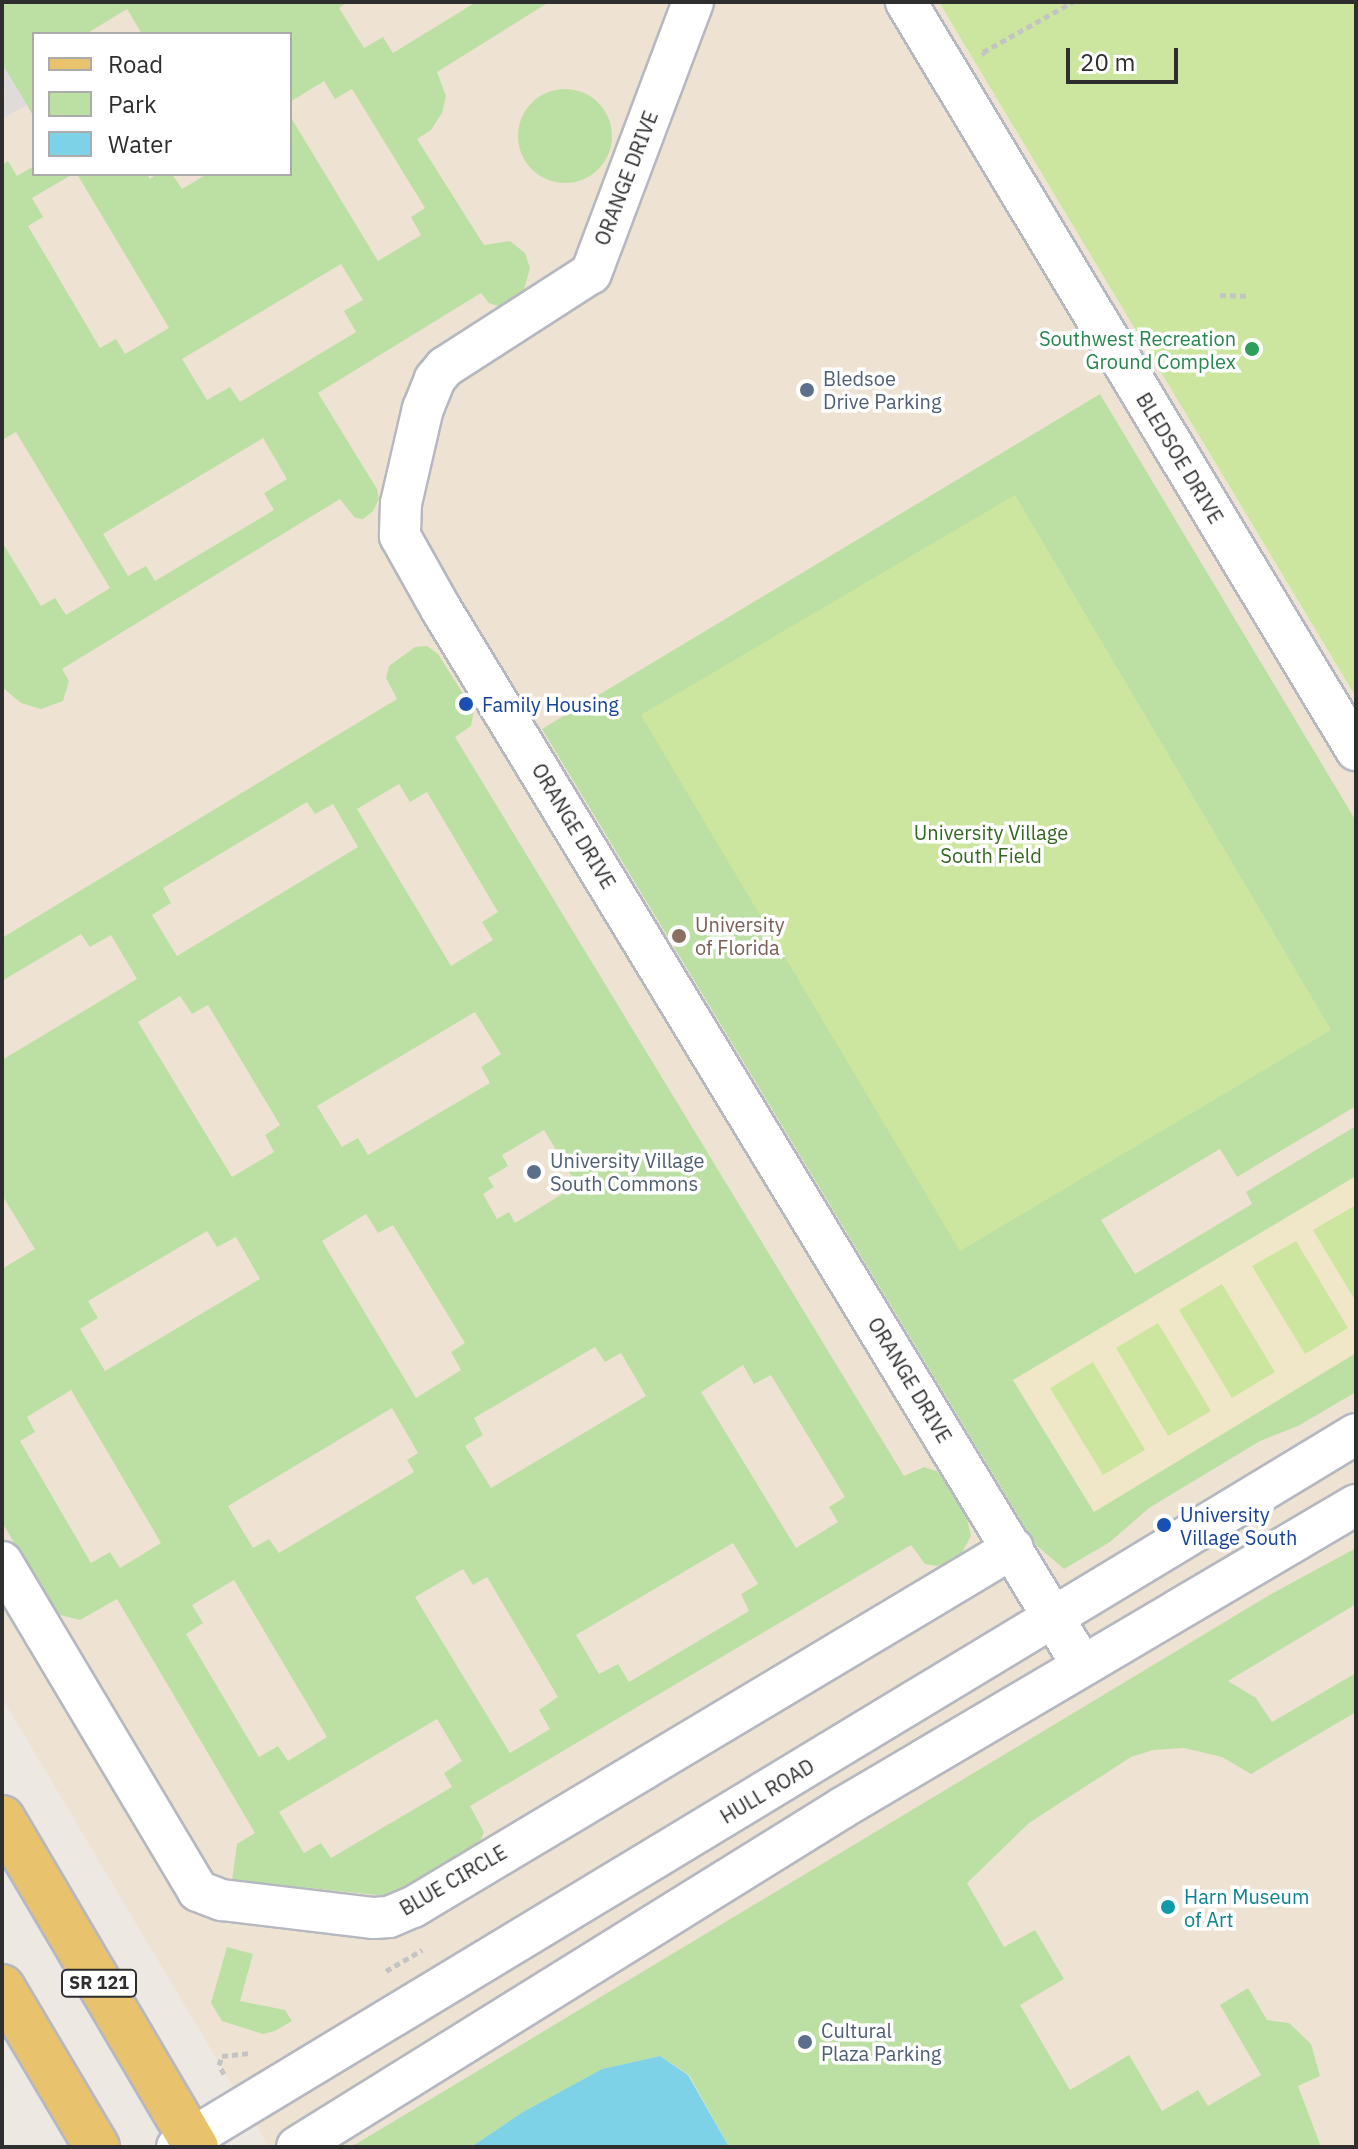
<!DOCTYPE html>
<html>
<head>
<meta charset="utf-8">
<style>
  body { margin:0 }
  #map { position:relative; width:1358px; height:2149px; overflow:hidden; background:#eee8e2; font-family:"IBM Plex Sans",sans-serif }
  div>[style] { position:absolute }
  [style*='--x'] { left:calc(var(--x)*1px); top:calc(var(--y)*1px); width:calc(var(--w)*1px); rotate:calc(var(--a)*1deg) }
  .education>* { inset:0; background:#eee3d3 }
  .green>* { inset:0; background:#bce0a3 }
  .round { border-radius:50% }
  .sand>* { inset:0; background:#f0e7c8 }
  .pitch>* { inset:0; background:#cde69f }
  .plaza>* { inset:0; background:#dedbd8 }
  .water>* { inset:0; background:#7dd2e7 }
  .path>* { height:5px; margin-top:-2.5px; transform-origin:0; background:repeating-linear-gradient(90deg,#c4c4c4 0 6px,transparent 0 10px) }
  .roads { filter:drop-shadow(2px 0 #b5b8c0) drop-shadow(-2px 0 #b5b8c0) drop-shadow(0 2px #b5b8c0) drop-shadow(0 -2px #b5b8c0) }
  .street>* { height:40px; margin:-20px; padding:0 20px; transform-origin:20px; border-radius:20px; background:#fff }
  .primary>* { height:44px; margin:-22px; padding:0 22px; transform-origin:22px; border-radius:22px; background:#e8c26d }
  .dots>* { width:22px; height:22px; translate:-50% -50%; box-sizing:border-box; border:4px solid #fff; border-radius:50% }
  span { translate:-50% -50%; white-space:nowrap; text-align:center; line-height:1.15; -webkit-text-stroke:7px #fff; paint-order:stroke }
  .shield-label span { padding:2px 6px; background:#fff; border:2px solid; border-radius:6px; -webkit-text-stroke-width:0 }
  .shield-label { font-size:18px; color:#2e2e2e; font-weight:700 }
  .street-label { font-size:20px; color:#2e2e2e }
  .leisure-label { font-size:20px; color:#27864d }
  .right { translate:-100% -50%; text-align:right }
  .service-label { font-size:20px; color:#4e5e75 }
  .left { translate:0 -50%; text-align:left }
  .transit-label { font-size:20px; color:#164399 }
  .park-label { font-size:20px; color:#346821 }
  .education-label { font-size:20px; color:#785e54 }
  .culture-label { font-size:20px; color:#0d838f }
  .frame { position:absolute; inset:0; border:4px solid #2e2e2e; pointer-events:none }
  .legend { position:absolute; left:32px; top:32px; width:260px; height:144px; box-sizing:border-box; background:#fff; border:2px solid #ababab; margin:0; padding:10px 14px; list-style:none; font-size:24px; color:#2e2e2e }
  .legend li { display:flex; align-items:center; gap:16px; height:40px }
  .legend b { width:40px; border:2px solid #ababab }
  .scale { position:absolute; left:1066px; top:48px; width:112px; height:36px; box-sizing:border-box; border:4px solid #2e2e2e; border-top:0; padding-left:10px; font-size:24px; line-height:28px; white-space:nowrap; color:#2e2e2e; -webkit-text-stroke:6px #fff; paint-order:stroke }
</style>
</head>
<body>
<div id="map">
  <div class="education">
    <div style="clip-path:polygon(evenodd,2px 2px,1356px 2px,1356px 2147px,269px 2147px,2px 1698px,2px 2px,34px 34px,290px 34px,290px 174px,34px 174px,34px 34px)"></div>
  </div>
  <div class="green">
    <div style="clip-path:polygon(evenodd,2px 2px,348px 2px,339px 8px,364px 48px,383px 37px,393px 53px,476px 2px,549px 2px,437px 72px,446px 96px,442px 113px,431px 130px,417px 139px,484px 245px,510px 241px,525px 253px,530px 268px,523px 293px,501px 307px,489px 303px,481px 293px,318px 393px,377px 489px,379px 499px,373px 511px,363px 519px,355px 518px,340px 499px,62px 669px,69px 681px,63px 701px,41px 709px,21px 703px,2px 687px,2px 542px,41px 606px,55px 598px,66px 615px,110px 588px,16px 432px,2px 440px,2px 165px,8px 161px,17px 176px,34px 166px,34px 174px,73px 174px,32px 198px,43px 217px,28px 226px,100px 348px,116px 339px,125px 354px,169px 328px,77px 174px,147px 174px,150px 179px,157px 174px,172px 174px,182px 189px,207px 174px,290px 174px,290px 116px,378px 261px,421px 235px,411px 217px,425px 208px,352px 89px,335px 99px,324px 81px,290px 102px,290px 34px,142px 34px,127px 9px,86px 34px,34px 34px,34px 117px,2px 64px,2px 2px,341px 264px,363px 300px,344px 311px,356px 332px,240px 402px,230px 387px,207px 400px,182px 359px,341px 264px,2px 2px,263px 438px,287px 479px,264px 493px,274px 510px,155px 581px,146px 566px,128px 576px,103px 534px,263px 438px)"></div>
    <div class="round" style="left:518px;top:89px;width:94px;height:94px"></div>
    <div style="clip-path:polygon(1100px 394px,1356px 821px,1356px 1106px,1237px 1177px,1220px 1149px,1101px 1220px,1135px 1274px,1252px 1204px,1246px 1192px,1356px 1126px,1356px 1392px,1298px 1426px,1260px 1441px,1149px 1508px,1110px 1542px,1064px 1569px,1036px 1545px,542px 729px)"></div>
    <div style="clip-path:polygon(evenodd,427px 646px,438px 654px,474px 711px,471px 726px,455px 737px,904px 1476px,924px 1467px,939px 1472px,965px 1510px,971px 1536px,960px 1556px,938px 1566px,925px 1564px,911px 1545px,470px 1806px,484px 1832px,480px 1842px,396px 1897px,232px 1880px,237px 1844px,255px 1833px,117px 1599px,80px 1620px,56px 1614px,2px 1522px,2px 1269px,35px 1249px,2px 1195px,2px 1060px,137px 979px,111px 935px,90px 947px,81px 934px,2px 981px,2px 938px,397px 699px,386px 678px,389px 666px,415px 647px,427px 646px,399px 784px,410px 802px,427px 792px,498px 912px,482px 922px,493px 940px,451px 966px,357px 809px,399px 784px,427px 646px,307px 802px,315px 814px,333px 804px,358px 847px,177px 956px,152px 915px,171px 903px,163px 888px,307px 802px,427px 646px,180px 996px,192px 1014px,208px 1005px,280px 1125px,265px 1135px,274px 1152px,232px 1177px,138px 1022px,180px 996px,427px 646px,475px 1012px,501px 1054px,481px 1067px,490px 1083px,368px 1155px,358px 1138px,342px 1147px,317px 1106px,475px 1012px,427px 646px,544px 1130px,577px 1185px,515px 1223px,509px 1212px,497px 1219px,483px 1194px,494px 1187px,488px 1178px,508px 1166px,502px 1155px,544px 1130px,427px 646px,366px 1214px,378px 1233px,393px 1225px,465px 1343px,451px 1352px,461px 1370px,416px 1398px,322px 1241px,366px 1214px,427px 646px,207px 1231px,217px 1247px,236px 1237px,260px 1279px,105px 1371px,80px 1329px,98px 1318px,88px 1301px,207px 1231px,427px 646px,595px 1347px,605px 1362px,621px 1353px,646px 1396px,491px 1488px,465px 1446px,483px 1435px,474px 1418px,595px 1347px,427px 646px,743px 1365px,754px 1384px,771px 1375px,845px 1497px,829px 1507px,838px 1522px,796px 1548px,701px 1392px,743px 1365px,427px 646px,71px 1390px,161px 1543px,120px 1568px,110px 1552px,91px 1563px,20px 1441px,35px 1432px,27px 1417px,71px 1390px,427px 646px,392px 1408px,418px 1453px,407px 1460px,414px 1472px,279px 1553px,269px 1539px,253px 1548px,228px 1506px,392px 1408px,427px 646px,733px 1543px,758px 1584px,741px 1594px,749px 1611px,629px 1682px,618px 1664px,599px 1674px,576px 1635px,733px 1543px,427px 646px,463px 1569px,473px 1585px,487px 1577px,558px 1697px,539px 1710px,550px 1729px,510px 1753px,415px 1597px,463px 1569px,427px 646px,234px 1580px,327px 1737px,288px 1761px,278px 1746px,259px 1757px,186px 1634px,203px 1623px,192px 1605px,234px 1580px,427px 646px,437px 1719px,462px 1761px,444px 1773px,452px 1787px,331px 1858px,321px 1843px,304px 1853px,279px 1812px,437px 1719px)"></div>
    <div style="clip-path:polygon(1356px 1548px,1356px 1604px,1228px 1681px,1256px 1698px,1272px 1722px,1356px 1673px,1356px 1712px,1251px 1774px,1222px 1757px,1184px 1748px,1153px 1750px,1131px 1757px,1029px 1823px,967px 1883px,1004px 1947px,1035px 1930px,1064px 1979px,1020px 2005px,1070px 2090px,1129px 2055px,1162px 2111px,1198px 2090px,1208px 2106px,1261px 2075px,1220px 2005px,1248px 1988px,1267px 2020px,1289px 2023px,1311px 2044px,1320px 2076px,1298px 2086px,1321px 2147px,729px 2147px,689px 2075px,660px 2056px,602px 2069px,523px 2112px,471px 2147px,351px 2147px,1273px 1593px)"></div>
    <div style="clip-path:polygon(227px 1947px,253px 1954px,240px 2001px,285px 2010px,292px 2021px,275px 2031px,263px 2034px,222px 2021px,211px 2003px)"></div>
  </div>
  <div class="sand">
    <div style="clip-path:polygon(1356px 1176px,1356px 1353px,1094px 1512px,1013px 1380px)"></div>
  </div>
  <div class="pitch">
    <div style="clip-path:polygon(939px 2px,1356px 2px,1356px 697px)"></div>
    <div style="clip-path:polygon(1015px 495px,1331px 1030px,960px 1251px,641px 715px)"></div>
    <div style="clip-path:polygon(1356px 1205px,1356px 1302px,1313px 1230px)"></div>
    <div style="clip-path:polygon(1296px 1241px,1348px 1328px,1305px 1354px,1252px 1266px)"></div>
    <div style="clip-path:polygon(1222px 1284px,1275px 1372px,1232px 1398px,1179px 1310px)"></div>
    <div style="clip-path:polygon(1158px 1323px,1211px 1411px,1168px 1436px,1116px 1348px)"></div>
    <div style="clip-path:polygon(1093px 1362px,1145px 1450px,1103px 1475px,1050px 1388px)"></div>
  </div>
  <div class="plaza">
    <div style="clip-path:polygon(2px 64px,27px 105px,2px 119px,5px 95px)"></div>
  </div>
  <div class="water">
    <div style="clip-path:polygon(660px 2056px,688px 2075px,729px 2147px,471px 2147px,523px 2112px,602px 2069px)"></div>
  </div>
  <div class="path">
    <div style="--x:985;--y:55;--w:4;--a:-124"></div>
    <div style="--x:983;--y:52;--w:103;--a:-29.1"></div>
    <div style="--x:1220;--y:295;--w:30;--a:2"></div>
    <div style="--x:386;--y:1971;--w:42;--a:-30.3"></div>
    <div style="--x:224;--y:2074;--w:10;--a:-119"></div>
    <div style="--x:219;--y:2065;--w:9;--a:-72"></div>
    <div style="--x:222;--y:2056;--w:30;--a:-6"></div>
    <div style="--x:2;--y:2082;--w:1;--a:-90"></div>
  </div>
  <div class="roads">
    <div class="street">
      <div style="--x:693;--y:2;--w:290;--a:110.6"></div>
      <div style="--x:591;--y:273;--w:174;--a:147.2"></div>
      <div style="--x:445;--y:367;--w:16;--a:130"></div>
      <div style="--x:435;--y:379;--w:31;--a:112"></div>
      <div style="--x:423;--y:408;--w:98;--a:103"></div>
      <div style="--x:401;--y:503;--w:33;--a:92"></div>
      <div style="--x:400;--y:536;--w:84;--a:60.7"></div>
      <div style="--x:441;--y:609;--w:1235;--a:58.74"></div>
      <div style="--x:906;--y:2;--w:873;--a:58.97"></div>
      <div style="--x:2;--y:1562;--w:383;--a:59.2"></div>
      <div style="--x:198;--y:1891;--w:26;--a:21"></div>
      <div style="--x:222;--y:1900;--w:153;--a:6.8"></div>
      <div style="--x:374;--y:1918;--w:15;--a:-4"></div>
      <div style="--x:389;--y:1917;--w:26;--a:-23"></div>
      <div style="--x:413;--y:1907;--w:699;--a:-30.89"></div>
      <div style="--x:177;--y:2147;--w:1378;--a:-31.16"></div>
      <div style="--x:297;--y:2147;--w:642;--a:-31.88"></div>
      <div style="--x:842;--y:1808;--w:597;--a:-30.52"></div>
    </div>
    <div class="primary">
      <div style="--x:2;--y:1818;--w:382;--a:59.5"></div>
      <div style="--x:2;--y:1987;--w:186;--a:59.3"></div>
    </div>
  </div>
  <div class="dots">
    <div style="left:1252px;top:349px;background:#2e9e5b"></div>
    <div style="left:807px;top:390px;background:#5c6f8a"></div>
    <div style="left:466px;top:704px;background:#1a4fb4"></div>
    <div style="left:679px;top:936px;background:#8d6e63"></div>
    <div style="left:534px;top:1172px;background:#5c6f8a"></div>
    <div style="left:1164px;top:1525px;background:#1a4fb4"></div>
    <div style="left:1168px;top:1907px;background:#0f9aa8"></div>
    <div style="left:805px;top:2042px;background:#5c6f8a"></div>
  </div>
  <div class="shield-label">
    <span style="left:99px;top:1983px">SR 121</span>
  </div>
  <div class="street-label">
    <span style="left:626px;top:178px;rotate:-69deg">ORANGE DRIVE</span>
    <span style="left:1180px;top:458px;rotate:59deg">BLEDSOE DRIVE</span>
    <span style="left:574px;top:826px;rotate:59deg">ORANGE DRIVE</span>
    <span style="left:910px;top:1380px;rotate:59deg">ORANGE DRIVE</span>
    <span style="left:767px;top:1791px;rotate:-31deg">HULL ROAD</span>
    <span style="left:453px;top:1880px;rotate:-30deg">BLUE CIRCLE</span>
  </div>
  <div class="leisure-label">
    <span class="right" style="left:1236px;top:350px">Southwest Recreation<br>Ground Complex</span>
  </div>
  <div class="service-label">
    <span class="left" style="left:823px;top:390px">Bledsoe<br>Drive Parking</span>
    <span class="left" style="left:550px;top:1172px">University Village<br>South Commons</span>
    <span class="left" style="left:821px;top:2042px">Cultural<br>Plaza Parking</span>
  </div>
  <div class="transit-label">
    <span class="left" style="left:482px;top:704px">Family Housing</span>
    <span class="left" style="left:1180px;top:1526px">University<br>Village South</span>
  </div>
  <div class="park-label">
    <span style="left:991px;top:844px">University Village<br>South Field</span>
  </div>
  <div class="education-label">
    <span class="left" style="left:695px;top:936px">University<br>of Florida</span>
  </div>
  <div class="culture-label">
    <span class="left" style="left:1184px;top:1908px">Harn Museum<br>of Art</span>
  </div>
  <div class="frame"></div>
  <ul class="legend">
  <li><b style="height:10px;background:#e8c26d"></b>Road</li>
  <li><b style="height:22px;background:#bce0a3"></b>Park</li>
  <li><b style="height:22px;background:#7dd2e7"></b>Water</li>
  </ul>
  <div class="scale">20 m</div>
</div>
</body>
</html>
